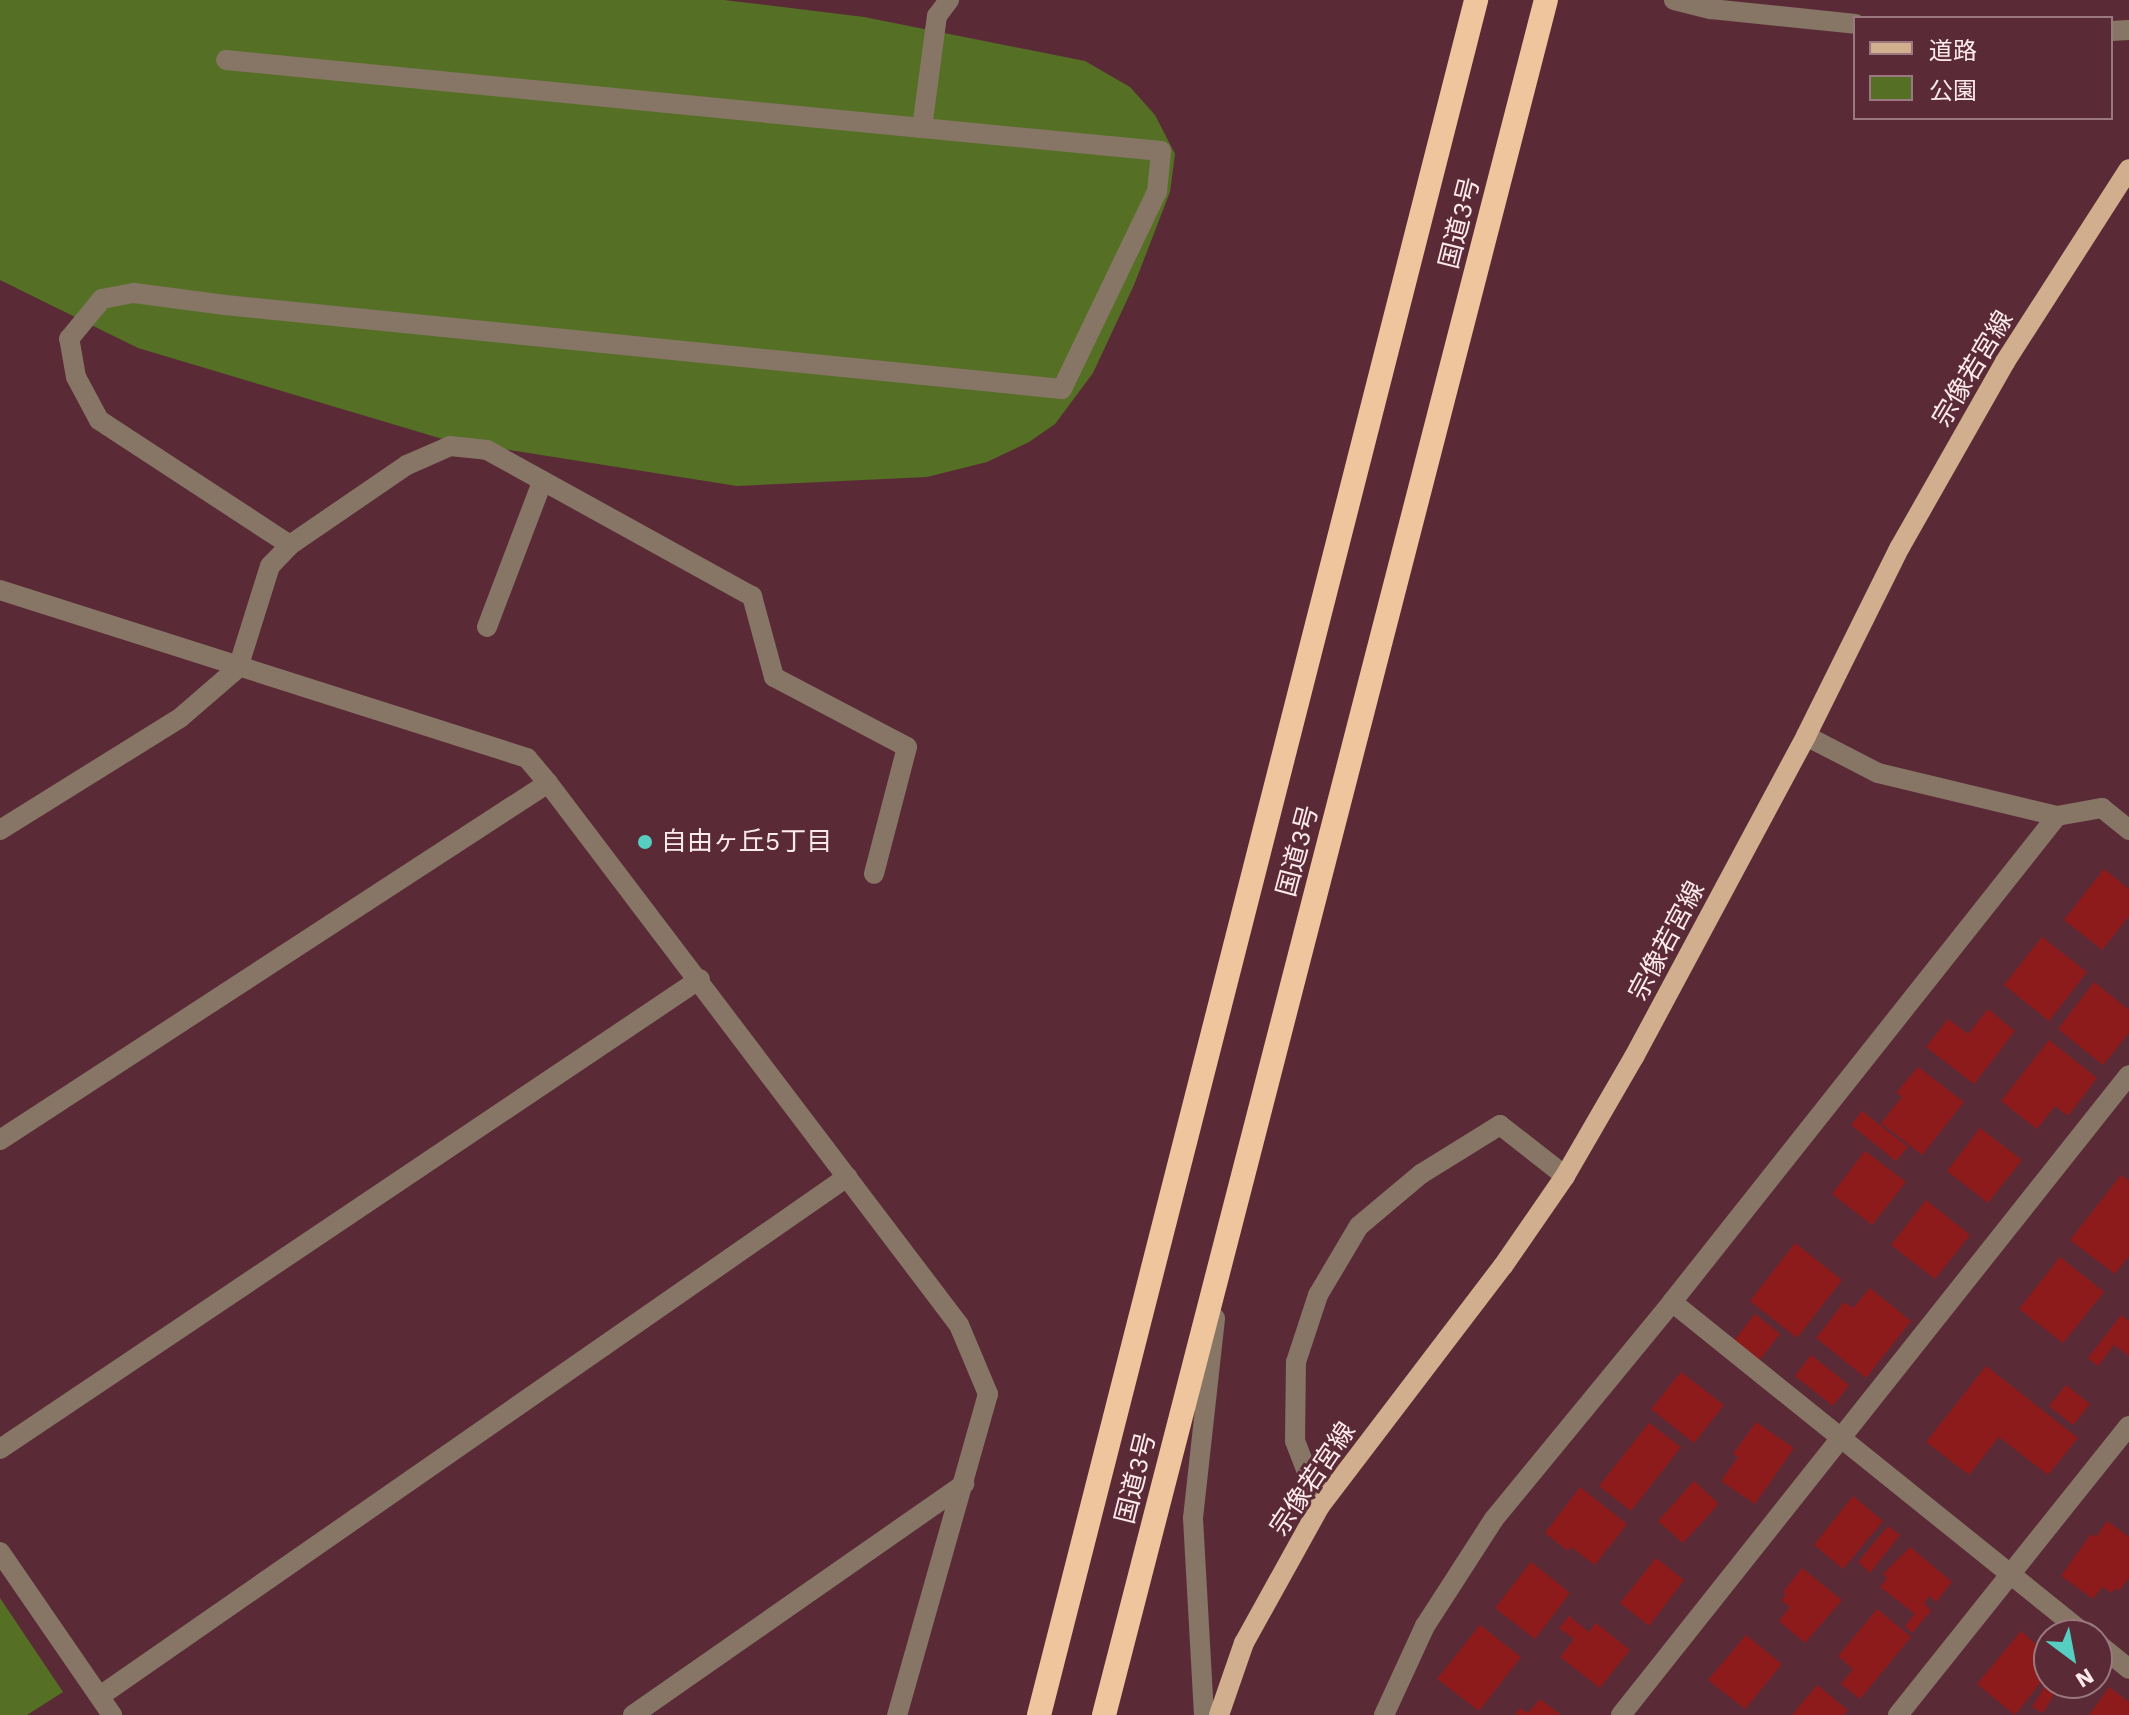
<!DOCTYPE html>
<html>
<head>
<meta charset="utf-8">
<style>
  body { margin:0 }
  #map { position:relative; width:2129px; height:1715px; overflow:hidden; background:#5a2b36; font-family:"Work Sans","Noto Sans JP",sans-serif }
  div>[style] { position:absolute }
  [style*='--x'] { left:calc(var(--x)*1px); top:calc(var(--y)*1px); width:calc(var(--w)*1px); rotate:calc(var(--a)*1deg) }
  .green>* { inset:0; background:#557025 }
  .building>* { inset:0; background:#8d1b1b }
  .minor>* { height:20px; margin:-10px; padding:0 10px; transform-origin:10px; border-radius:10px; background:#877666 }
  .major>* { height:20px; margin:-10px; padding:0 10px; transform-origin:10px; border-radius:10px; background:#d1af8e }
  .highway>* { height:24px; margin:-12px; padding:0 12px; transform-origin:12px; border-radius:12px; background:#eec59d }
  .dots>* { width:22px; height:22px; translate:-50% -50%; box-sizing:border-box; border:4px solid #5a2b36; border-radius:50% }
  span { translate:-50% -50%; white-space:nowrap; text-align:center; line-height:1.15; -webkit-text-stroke:6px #5a2b36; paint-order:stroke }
  .street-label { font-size:26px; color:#fdeaed }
  .poi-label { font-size:26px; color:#fdeaed }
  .left { translate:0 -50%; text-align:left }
  .legend { position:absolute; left:1853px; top:16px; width:260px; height:104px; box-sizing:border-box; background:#5a2b36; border:2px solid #9b777f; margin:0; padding:10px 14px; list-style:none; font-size:24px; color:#fdeaed }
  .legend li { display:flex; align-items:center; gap:16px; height:40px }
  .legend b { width:40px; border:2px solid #9b777f }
  .north { position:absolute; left:2033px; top:1619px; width:80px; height:80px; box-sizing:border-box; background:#5a2b36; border:2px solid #9b777f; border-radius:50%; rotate:148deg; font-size:22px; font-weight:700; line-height:32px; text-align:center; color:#fdeaed }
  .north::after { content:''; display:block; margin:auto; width:28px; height:36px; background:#57cec2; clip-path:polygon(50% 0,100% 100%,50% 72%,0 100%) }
</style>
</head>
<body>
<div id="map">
  <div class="green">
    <div style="clip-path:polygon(0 0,724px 0,864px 17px,1085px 61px,1130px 87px,1155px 115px,1175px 154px,1170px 192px,1134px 285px,1093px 373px,1055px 424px,1029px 442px,987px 462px,927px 477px,737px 486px,446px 440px,138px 348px,0 280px)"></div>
    <div style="clip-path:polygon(0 1598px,63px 1692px,27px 1715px,0 1715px)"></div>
  </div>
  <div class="building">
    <div style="clip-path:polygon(2104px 869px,2129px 889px,2129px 916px,2102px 950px,2064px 920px)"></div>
    <div style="clip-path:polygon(2042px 937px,2087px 972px,2049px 1021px,2004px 985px)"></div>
    <div style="clip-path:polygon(2094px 982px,2129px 1010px,2129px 1033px,2103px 1065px,2058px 1029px)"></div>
    <div style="clip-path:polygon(1988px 1009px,2015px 1031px,1974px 1084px,1926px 1047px,1948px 1019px,1968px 1034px)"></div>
    <div style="clip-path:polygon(2049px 1040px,2097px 1078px,2068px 1116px,2055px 1106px,2037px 1129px,2001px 1101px)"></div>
    <div style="clip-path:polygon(1918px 1067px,1964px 1102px,1922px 1155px,1881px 1123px,1902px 1097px,1896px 1093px)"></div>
    <div style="clip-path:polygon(1862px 1111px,1908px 1147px,1896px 1161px,1851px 1125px)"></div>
    <div style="clip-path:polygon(1980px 1128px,2022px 1160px,1988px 1203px,1947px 1171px)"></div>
    <div style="clip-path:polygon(1865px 1151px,1906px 1182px,1872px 1225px,1832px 1194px)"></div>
    <div style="clip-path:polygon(2121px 1175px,2129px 1181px,2129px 1256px,2115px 1274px,2070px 1240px)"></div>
    <div style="clip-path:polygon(1926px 1200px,1970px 1235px,1935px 1279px,1891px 1245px)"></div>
    <div style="clip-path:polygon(1795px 1243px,1842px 1280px,1797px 1338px,1750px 1301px)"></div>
    <div style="clip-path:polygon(2060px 1257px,2104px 1292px,2063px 1343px,2019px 1309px)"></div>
    <div style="clip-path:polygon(1870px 1288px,1911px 1321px,1866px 1378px,1816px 1338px,1844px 1302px,1853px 1308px)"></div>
    <div style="clip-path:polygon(1755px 1314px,1780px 1334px,1758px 1362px,1733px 1342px)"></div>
    <div style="clip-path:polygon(2121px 1315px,2129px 1321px,2129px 1356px,2114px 1345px,2098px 1366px,2088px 1358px)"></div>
    <div style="clip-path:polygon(1811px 1355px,1849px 1385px,1833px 1406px,1795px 1376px)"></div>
    <div style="clip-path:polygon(1986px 1366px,2078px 1438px,2048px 1475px,1999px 1437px,1969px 1475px,1926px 1442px)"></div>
    <div style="clip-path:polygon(1681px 1372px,1724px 1405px,1694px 1443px,1651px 1409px)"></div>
    <div style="clip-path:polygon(2066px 1385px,2090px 1404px,2073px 1425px,2049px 1406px)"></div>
    <div style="clip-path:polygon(1756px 1422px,1794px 1448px,1755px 1504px,1721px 1481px,1738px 1457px,1733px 1454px)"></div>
    <div style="clip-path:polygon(1649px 1423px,1681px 1447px,1631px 1511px,1599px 1486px)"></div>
    <div style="clip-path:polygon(1694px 1481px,1719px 1504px,1683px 1543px,1658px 1521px)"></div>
    <div style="clip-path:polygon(1580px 1487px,1627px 1524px,1595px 1565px,1571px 1547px,1568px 1551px,1545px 1533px)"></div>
    <div style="clip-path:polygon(1853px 1496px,1883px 1521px,1843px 1569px,1814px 1545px)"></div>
    <div style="clip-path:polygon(2107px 1521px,2129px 1537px,2129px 1578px,2119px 1591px,2115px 1588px,2112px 1593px,2102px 1587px,2093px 1599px,2061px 1576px,2091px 1534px,2096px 1537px)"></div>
    <div style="clip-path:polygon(1888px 1526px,1900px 1535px,1870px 1573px,1858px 1562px)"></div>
    <div style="clip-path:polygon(1910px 1547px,1952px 1582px,1936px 1602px,1929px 1596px,1924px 1603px,1931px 1611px,1912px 1633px,1905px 1626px,1915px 1614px,1880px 1587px,1887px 1578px,1883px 1574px)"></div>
    <div style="clip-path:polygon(1656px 1558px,1684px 1580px,1649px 1626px,1620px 1603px)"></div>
    <div style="clip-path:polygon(1531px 1562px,1570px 1593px,1535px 1639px,1495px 1608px)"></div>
    <div style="clip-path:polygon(1802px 1568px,1842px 1600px,1805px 1643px,1779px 1621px,1790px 1607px,1781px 1600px,1786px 1595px,1783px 1592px)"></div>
    <div style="clip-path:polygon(1877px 1609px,1911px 1637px,1860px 1699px,1841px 1684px,1853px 1669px,1838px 1656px)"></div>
    <div style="clip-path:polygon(1569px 1616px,1589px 1632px,1596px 1623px,1630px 1650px,1600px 1688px,1560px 1657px,1574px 1639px,1559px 1628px)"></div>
    <div style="clip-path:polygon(1480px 1625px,1521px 1657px,1479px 1711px,1437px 1679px)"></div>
    <div style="clip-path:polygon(2021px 1631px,2049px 1656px,2049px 1663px,2041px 1673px,2046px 1676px,2015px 1715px,1977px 1684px)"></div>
    <div style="clip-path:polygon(1746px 1635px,1782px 1664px,1745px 1709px,1708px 1680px)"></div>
    <div style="clip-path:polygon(2047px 1683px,2061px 1683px,2043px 1713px,2032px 1707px)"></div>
    <div style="clip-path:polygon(1817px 1685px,1848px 1710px,1844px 1715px,1792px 1715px)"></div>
    <div style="clip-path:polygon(2109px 1687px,2129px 1702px,2129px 1715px,2089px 1715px)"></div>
    <div style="clip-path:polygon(1540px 1699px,1561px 1715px,1515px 1715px,1520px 1708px,1528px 1713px)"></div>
  </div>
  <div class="minor">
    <div style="--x:1674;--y:0;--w:38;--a:14"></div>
    <div style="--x:1711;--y:9;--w:145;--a:5.9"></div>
    <div style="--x:2111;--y:31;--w:18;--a:-3"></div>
    <div style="--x:226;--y:60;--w:699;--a:5.58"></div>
    <div style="--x:290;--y:545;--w:228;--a:-146.8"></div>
    <div style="--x:99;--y:420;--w:49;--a:-118.1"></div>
    <div style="--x:76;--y:377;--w:39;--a:-100"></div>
    <div style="--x:69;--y:339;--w:52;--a:-50.5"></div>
    <div style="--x:102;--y:299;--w:33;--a:-11"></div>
    <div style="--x:134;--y:293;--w:92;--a:7.5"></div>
    <div style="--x:225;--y:305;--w:841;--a:5.73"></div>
    <div style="--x:1062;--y:389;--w:219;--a:-64.3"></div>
    <div style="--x:1157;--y:192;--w:41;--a:-84.4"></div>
    <div style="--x:1161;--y:151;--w:240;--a:-174.5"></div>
    <div style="--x:922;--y:128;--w:113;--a:-82.4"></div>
    <div style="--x:937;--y:16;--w:20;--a:-53"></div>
    <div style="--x:0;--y:590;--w:553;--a:17.68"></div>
    <div style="--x:527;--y:758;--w:33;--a:50"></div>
    <div style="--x:548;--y:783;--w:680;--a:52.83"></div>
    <div style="--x:959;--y:1325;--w:75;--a:67.2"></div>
    <div style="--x:988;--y:1394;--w:334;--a:105.8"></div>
    <div style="--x:487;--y:627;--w:155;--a:-69.2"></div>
    <div style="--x:1806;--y:736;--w:81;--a:27.2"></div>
    <div style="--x:1878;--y:773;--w:184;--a:13.5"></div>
    <div style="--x:2057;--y:816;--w:46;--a:-10.1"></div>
    <div style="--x:2102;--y:808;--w:35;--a:39"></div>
    <div style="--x:0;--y:830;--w:212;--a:-31.9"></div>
    <div style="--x:180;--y:718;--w:77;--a:-40.8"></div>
    <div style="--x:238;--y:668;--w:107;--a:-72.6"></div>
    <div style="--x:270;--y:566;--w:29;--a:-46"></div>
    <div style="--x:290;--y:545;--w:142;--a:-34.4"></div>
    <div style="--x:407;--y:465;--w:47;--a:-23.8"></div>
    <div style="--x:450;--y:446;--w:37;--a:6"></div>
    <div style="--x:487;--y:450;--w:303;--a:28.9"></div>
    <div style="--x:752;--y:596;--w:84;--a:74.8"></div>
    <div style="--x:774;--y:677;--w:150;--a:27.8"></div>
    <div style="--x:907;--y:747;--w:131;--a:104.6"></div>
    <div style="--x:0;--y:1140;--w:654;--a:-33.08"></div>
    <div style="--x:1672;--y:1302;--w:531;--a:38.81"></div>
    <div style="--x:0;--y:1449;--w:843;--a:-33.88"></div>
    <div style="--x:1320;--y:1506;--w:70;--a:-111"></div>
    <div style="--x:1295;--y:1441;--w:79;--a:-89.3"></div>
    <div style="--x:1296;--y:1362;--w:71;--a:-71.8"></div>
    <div style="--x:1318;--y:1295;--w:80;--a:-59.3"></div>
    <div style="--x:1359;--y:1226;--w:81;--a:-40"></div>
    <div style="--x:1421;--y:1174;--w:93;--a:-31.8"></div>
    <div style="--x:1500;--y:1125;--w:83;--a:38.1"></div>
    <div style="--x:0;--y:1552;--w:198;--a:55.5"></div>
    <div style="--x:2097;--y:1643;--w:41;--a:39.1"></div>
    <div style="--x:100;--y:1696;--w:910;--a:-34.79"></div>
    <div style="--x:633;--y:1715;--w:404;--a:-34.9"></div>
    <div style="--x:1204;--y:1715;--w:197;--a:-93.2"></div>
    <div style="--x:1193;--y:1518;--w:201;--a:-83.7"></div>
    <div style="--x:1384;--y:1715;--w:98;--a:-65.3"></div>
    <div style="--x:1425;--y:1626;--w:127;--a:-57.2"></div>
    <div style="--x:1494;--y:1519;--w:281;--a:-50.6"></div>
    <div style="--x:1672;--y:1302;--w:620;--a:-51.61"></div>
    <div style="--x:1621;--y:1715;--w:817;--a:-51.56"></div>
    <div style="--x:1898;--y:1715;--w:370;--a:-51.4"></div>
  </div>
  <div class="major">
    <div style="--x:1219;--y:1715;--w:76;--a:-70.9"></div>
    <div style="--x:1244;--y:1643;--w:157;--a:-61"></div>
    <div style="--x:1320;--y:1506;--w:302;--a:-52.7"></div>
    <div style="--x:1503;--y:1266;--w:109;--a:-55.4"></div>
    <div style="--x:1565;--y:1176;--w:138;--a:-59.9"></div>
    <div style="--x:1634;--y:1057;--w:364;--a:-61.8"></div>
    <div style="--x:1806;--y:736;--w:211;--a:-63.6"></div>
    <div style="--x:1900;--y:547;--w:213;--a:-60.4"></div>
    <div style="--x:2005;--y:362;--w:229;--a:-57.3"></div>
  </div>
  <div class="highway">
    <div style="--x:1039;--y:1715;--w:1770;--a:-75.7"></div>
    <div style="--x:1104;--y:1715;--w:1771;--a:-75.55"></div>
  </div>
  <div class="dots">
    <div style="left:645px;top:842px;background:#57cec2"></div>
  </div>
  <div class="street-label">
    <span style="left:1460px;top:223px;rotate:-76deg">国道3号</span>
    <span style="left:1973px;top:369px;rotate:-59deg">宗像若宮線</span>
    <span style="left:1298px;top:851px;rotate:-75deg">国道3号</span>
    <span style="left:1667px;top:941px;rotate:-62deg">宗像若宮線</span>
    <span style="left:1136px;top:1478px;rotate:-76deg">国道3号</span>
    <span style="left:1313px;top:1479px;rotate:-56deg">宗像若宮線</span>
  </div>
  <div class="poi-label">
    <span class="left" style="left:661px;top:842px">自由ヶ丘5丁目</span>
  </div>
  <ul class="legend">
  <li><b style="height:10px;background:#d1af8e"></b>道路</li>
  <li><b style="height:22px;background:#557025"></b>公園</li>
  </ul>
  <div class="north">N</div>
</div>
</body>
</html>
